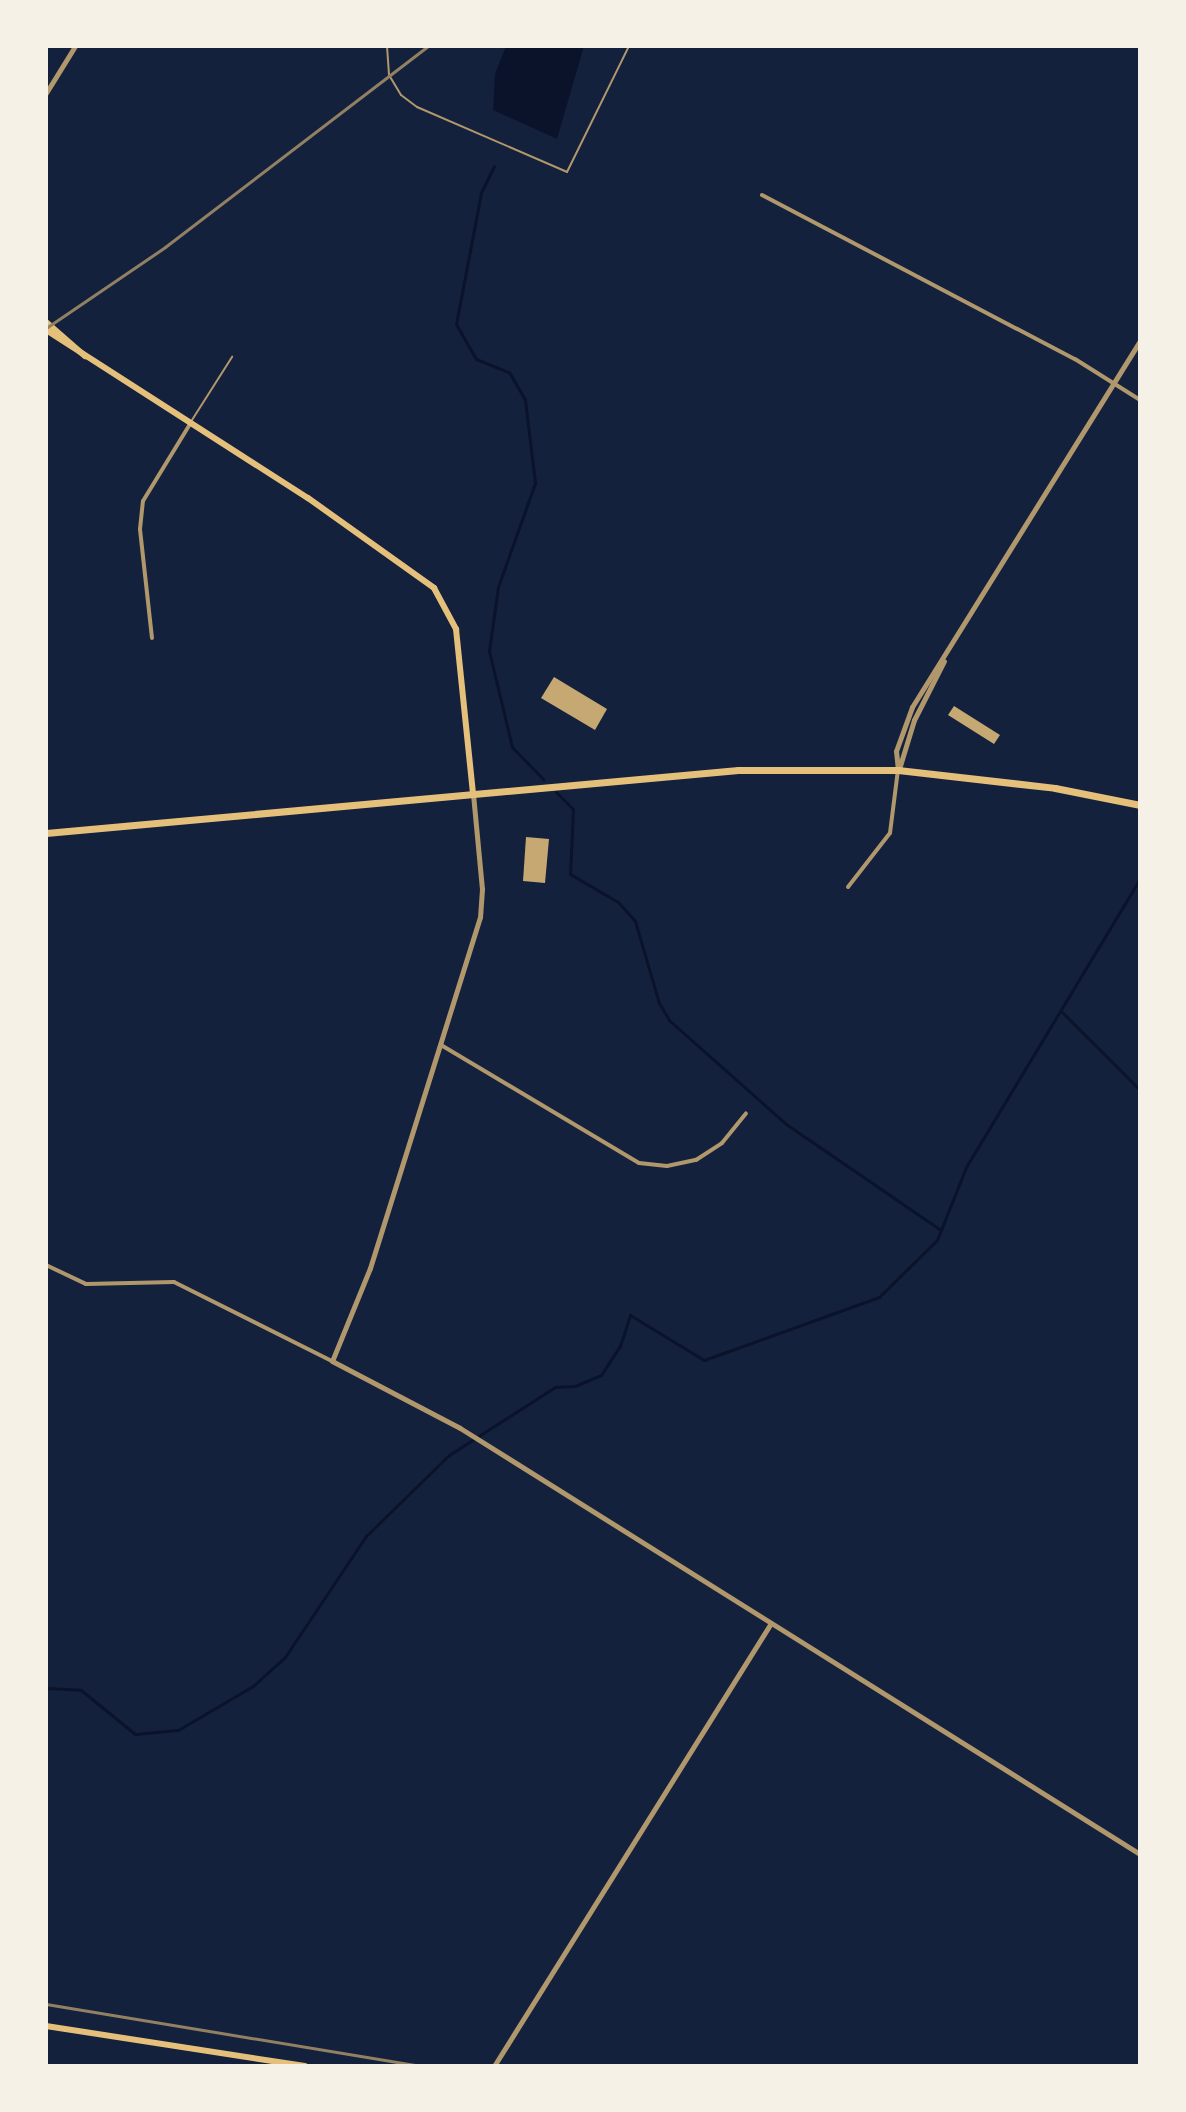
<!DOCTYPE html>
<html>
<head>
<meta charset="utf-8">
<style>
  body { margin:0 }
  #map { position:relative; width:1186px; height:2112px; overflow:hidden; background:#14213d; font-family:"DejaVu Sans",sans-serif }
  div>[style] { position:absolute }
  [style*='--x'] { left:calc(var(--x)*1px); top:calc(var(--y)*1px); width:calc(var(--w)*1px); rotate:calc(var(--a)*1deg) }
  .water>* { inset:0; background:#0b132b }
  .stream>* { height:3px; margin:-1.5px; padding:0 1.5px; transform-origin:1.5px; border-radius:1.5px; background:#0b132b }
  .building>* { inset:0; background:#c6a872 }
  .service>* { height:2px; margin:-1px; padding:0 1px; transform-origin:1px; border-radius:1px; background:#b1986c }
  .minor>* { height:4px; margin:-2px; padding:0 2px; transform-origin:2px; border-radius:2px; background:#b1986c }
  .tertiary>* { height:5px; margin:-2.5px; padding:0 2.5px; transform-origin:2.5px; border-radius:2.5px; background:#b1986c }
  .secondary>* { height:6px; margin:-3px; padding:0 3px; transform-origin:3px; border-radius:3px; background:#e5c07b }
  .trunk>* { height:7px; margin:-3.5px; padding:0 3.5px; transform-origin:3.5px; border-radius:3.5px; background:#e5c07b }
  .rail>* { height:3px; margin:-1.5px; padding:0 1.5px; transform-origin:1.5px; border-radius:1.5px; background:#918062 }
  span { translate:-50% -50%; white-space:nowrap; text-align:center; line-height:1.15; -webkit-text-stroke:6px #f6f1e7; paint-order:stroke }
  .frame { position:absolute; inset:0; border:48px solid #f6f1e7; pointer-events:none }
</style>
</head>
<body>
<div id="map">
  <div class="water">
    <div style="clip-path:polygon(506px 46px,584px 46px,557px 139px,493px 110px,495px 74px)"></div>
  </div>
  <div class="stream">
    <div style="--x:494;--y:166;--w:30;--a:116"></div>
    <div style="--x:481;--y:193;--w:133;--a:100.8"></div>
    <div style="--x:456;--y:324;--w:40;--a:60.3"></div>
    <div style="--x:476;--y:359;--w:35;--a:22"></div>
    <div style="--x:509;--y:372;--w:32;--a:60"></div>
    <div style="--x:525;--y:400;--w:84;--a:83.1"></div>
    <div style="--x:535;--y:483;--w:110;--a:109.6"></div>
    <div style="--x:498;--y:587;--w:65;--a:98"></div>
    <div style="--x:489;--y:651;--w:99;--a:76.5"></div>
    <div style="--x:512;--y:747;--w:45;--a:45.9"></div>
    <div style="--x:556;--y:792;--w:24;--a:45"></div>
    <div style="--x:573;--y:809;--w:65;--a:92.6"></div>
    <div style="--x:570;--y:874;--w:56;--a:30.3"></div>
    <div style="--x:618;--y:902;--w:25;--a:48"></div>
    <div style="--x:635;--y:921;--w:85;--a:73.7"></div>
    <div style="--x:659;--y:1003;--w:21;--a:59"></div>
    <div style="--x:670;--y:1021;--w:155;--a:41.6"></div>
    <div style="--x:786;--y:1124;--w:188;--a:34.4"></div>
    <div style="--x:1062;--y:1012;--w:110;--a:45"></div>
    <div style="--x:46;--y:1688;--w:35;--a:3"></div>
    <div style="--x:81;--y:1690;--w:70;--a:39.2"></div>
    <div style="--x:135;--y:1734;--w:43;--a:-5.3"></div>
    <div style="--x:178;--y:1730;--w:87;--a:-30.4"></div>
    <div style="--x:253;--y:1686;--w:43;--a:-42.2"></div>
    <div style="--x:285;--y:1657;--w:146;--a:-56.2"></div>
    <div style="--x:366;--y:1536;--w:116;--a:-44.3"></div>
    <div style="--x:449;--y:1455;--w:126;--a:-32.7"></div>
    <div style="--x:555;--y:1387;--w:20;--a:-3"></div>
    <div style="--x:575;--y:1386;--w:28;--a:-23"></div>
    <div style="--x:601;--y:1375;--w:35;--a:-57"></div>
    <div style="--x:620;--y:1346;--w:33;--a:-72"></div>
    <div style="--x:630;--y:1315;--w:87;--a:31.3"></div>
    <div style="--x:704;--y:1360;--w:186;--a:-19.8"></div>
    <div style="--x:879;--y:1297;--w:81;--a:-44.5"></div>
    <div style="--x:937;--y:1240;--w:79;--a:-68.3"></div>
    <div style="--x:966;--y:1167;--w:336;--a:-58.9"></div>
  </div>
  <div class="building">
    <div style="clip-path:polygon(554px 677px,607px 709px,595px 730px,541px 698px)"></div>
    <div style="clip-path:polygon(954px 706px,1000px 735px,994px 744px,948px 715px)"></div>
    <div style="clip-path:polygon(526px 837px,549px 839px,545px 883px,523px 881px)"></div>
  </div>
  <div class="service">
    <div style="--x:387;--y:46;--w:29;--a:86"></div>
    <div style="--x:389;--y:75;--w:23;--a:59"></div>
    <div style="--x:401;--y:95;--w:20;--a:37"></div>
    <div style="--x:417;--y:107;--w:163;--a:23.4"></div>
    <div style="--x:567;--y:172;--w:140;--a:-63.8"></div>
    <div style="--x:192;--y:420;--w:75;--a:-57.6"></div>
  </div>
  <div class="minor">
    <div style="--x:762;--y:195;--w:353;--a:27.7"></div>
    <div style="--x:1075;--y:359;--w:77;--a:32.2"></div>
    <div style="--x:152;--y:638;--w:110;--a:-96.3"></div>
    <div style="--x:140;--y:529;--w:28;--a:-84"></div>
    <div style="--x:143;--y:501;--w:90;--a:-58.6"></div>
    <div style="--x:848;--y:887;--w:68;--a:-52.1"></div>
    <div style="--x:890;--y:833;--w:64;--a:-82.8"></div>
    <div style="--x:441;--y:1045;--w:230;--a:30.8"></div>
    <div style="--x:639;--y:1163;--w:28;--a:6"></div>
    <div style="--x:667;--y:1166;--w:30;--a:-12"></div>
    <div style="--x:696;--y:1160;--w:31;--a:-33"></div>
    <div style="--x:722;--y:1143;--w:38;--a:-51"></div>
    <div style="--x:46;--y:1265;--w:44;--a:25.4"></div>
    <div style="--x:86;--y:1284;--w:88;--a:-1.3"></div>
    <div style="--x:174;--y:1282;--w:177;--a:26.6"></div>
  </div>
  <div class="tertiary">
    <div style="--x:46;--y:93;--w:55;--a:-58.3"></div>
    <div style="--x:899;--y:769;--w:51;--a:-73"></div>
    <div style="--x:914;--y:720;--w:66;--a:-63"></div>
    <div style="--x:898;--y:770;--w:19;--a:-96"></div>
    <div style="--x:896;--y:751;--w:47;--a:-70"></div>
    <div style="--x:912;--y:707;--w:431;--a:-58.1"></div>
    <div style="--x:473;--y:794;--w:95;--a:84.6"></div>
    <div style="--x:482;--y:889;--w:28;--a:94"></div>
    <div style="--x:480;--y:917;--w:368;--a:107.4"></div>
    <div style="--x:370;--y:1268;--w:100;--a:112.2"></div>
    <div style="--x:332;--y:1361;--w:144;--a:27.6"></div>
    <div style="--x:460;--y:1428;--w:802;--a:32.07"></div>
    <div style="--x:494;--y:2066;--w:522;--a:-57.98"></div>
  </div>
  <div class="secondary">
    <div style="--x:46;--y:322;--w:52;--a:41.1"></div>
    <div style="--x:46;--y:330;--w:311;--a:32.7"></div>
    <div style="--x:308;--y:498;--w:155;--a:35.5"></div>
    <div style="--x:434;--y:588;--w:47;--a:61.8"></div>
    <div style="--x:456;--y:629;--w:165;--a:84.1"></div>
    <div style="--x:46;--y:2026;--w:262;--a:8.8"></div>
  </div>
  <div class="trunk">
    <div style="--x:46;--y:833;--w:695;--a:-5.2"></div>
    <div style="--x:738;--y:770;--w:160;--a:0"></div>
    <div style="--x:898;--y:770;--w:158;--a:6.5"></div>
    <div style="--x:1055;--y:788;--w:87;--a:11.3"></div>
  </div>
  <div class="rail">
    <div style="--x:46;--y:328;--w:144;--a:-34.2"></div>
    <div style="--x:165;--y:247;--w:331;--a:-37.4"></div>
    <div style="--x:46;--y:2004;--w:380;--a:9.4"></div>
  </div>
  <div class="frame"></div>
</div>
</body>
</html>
